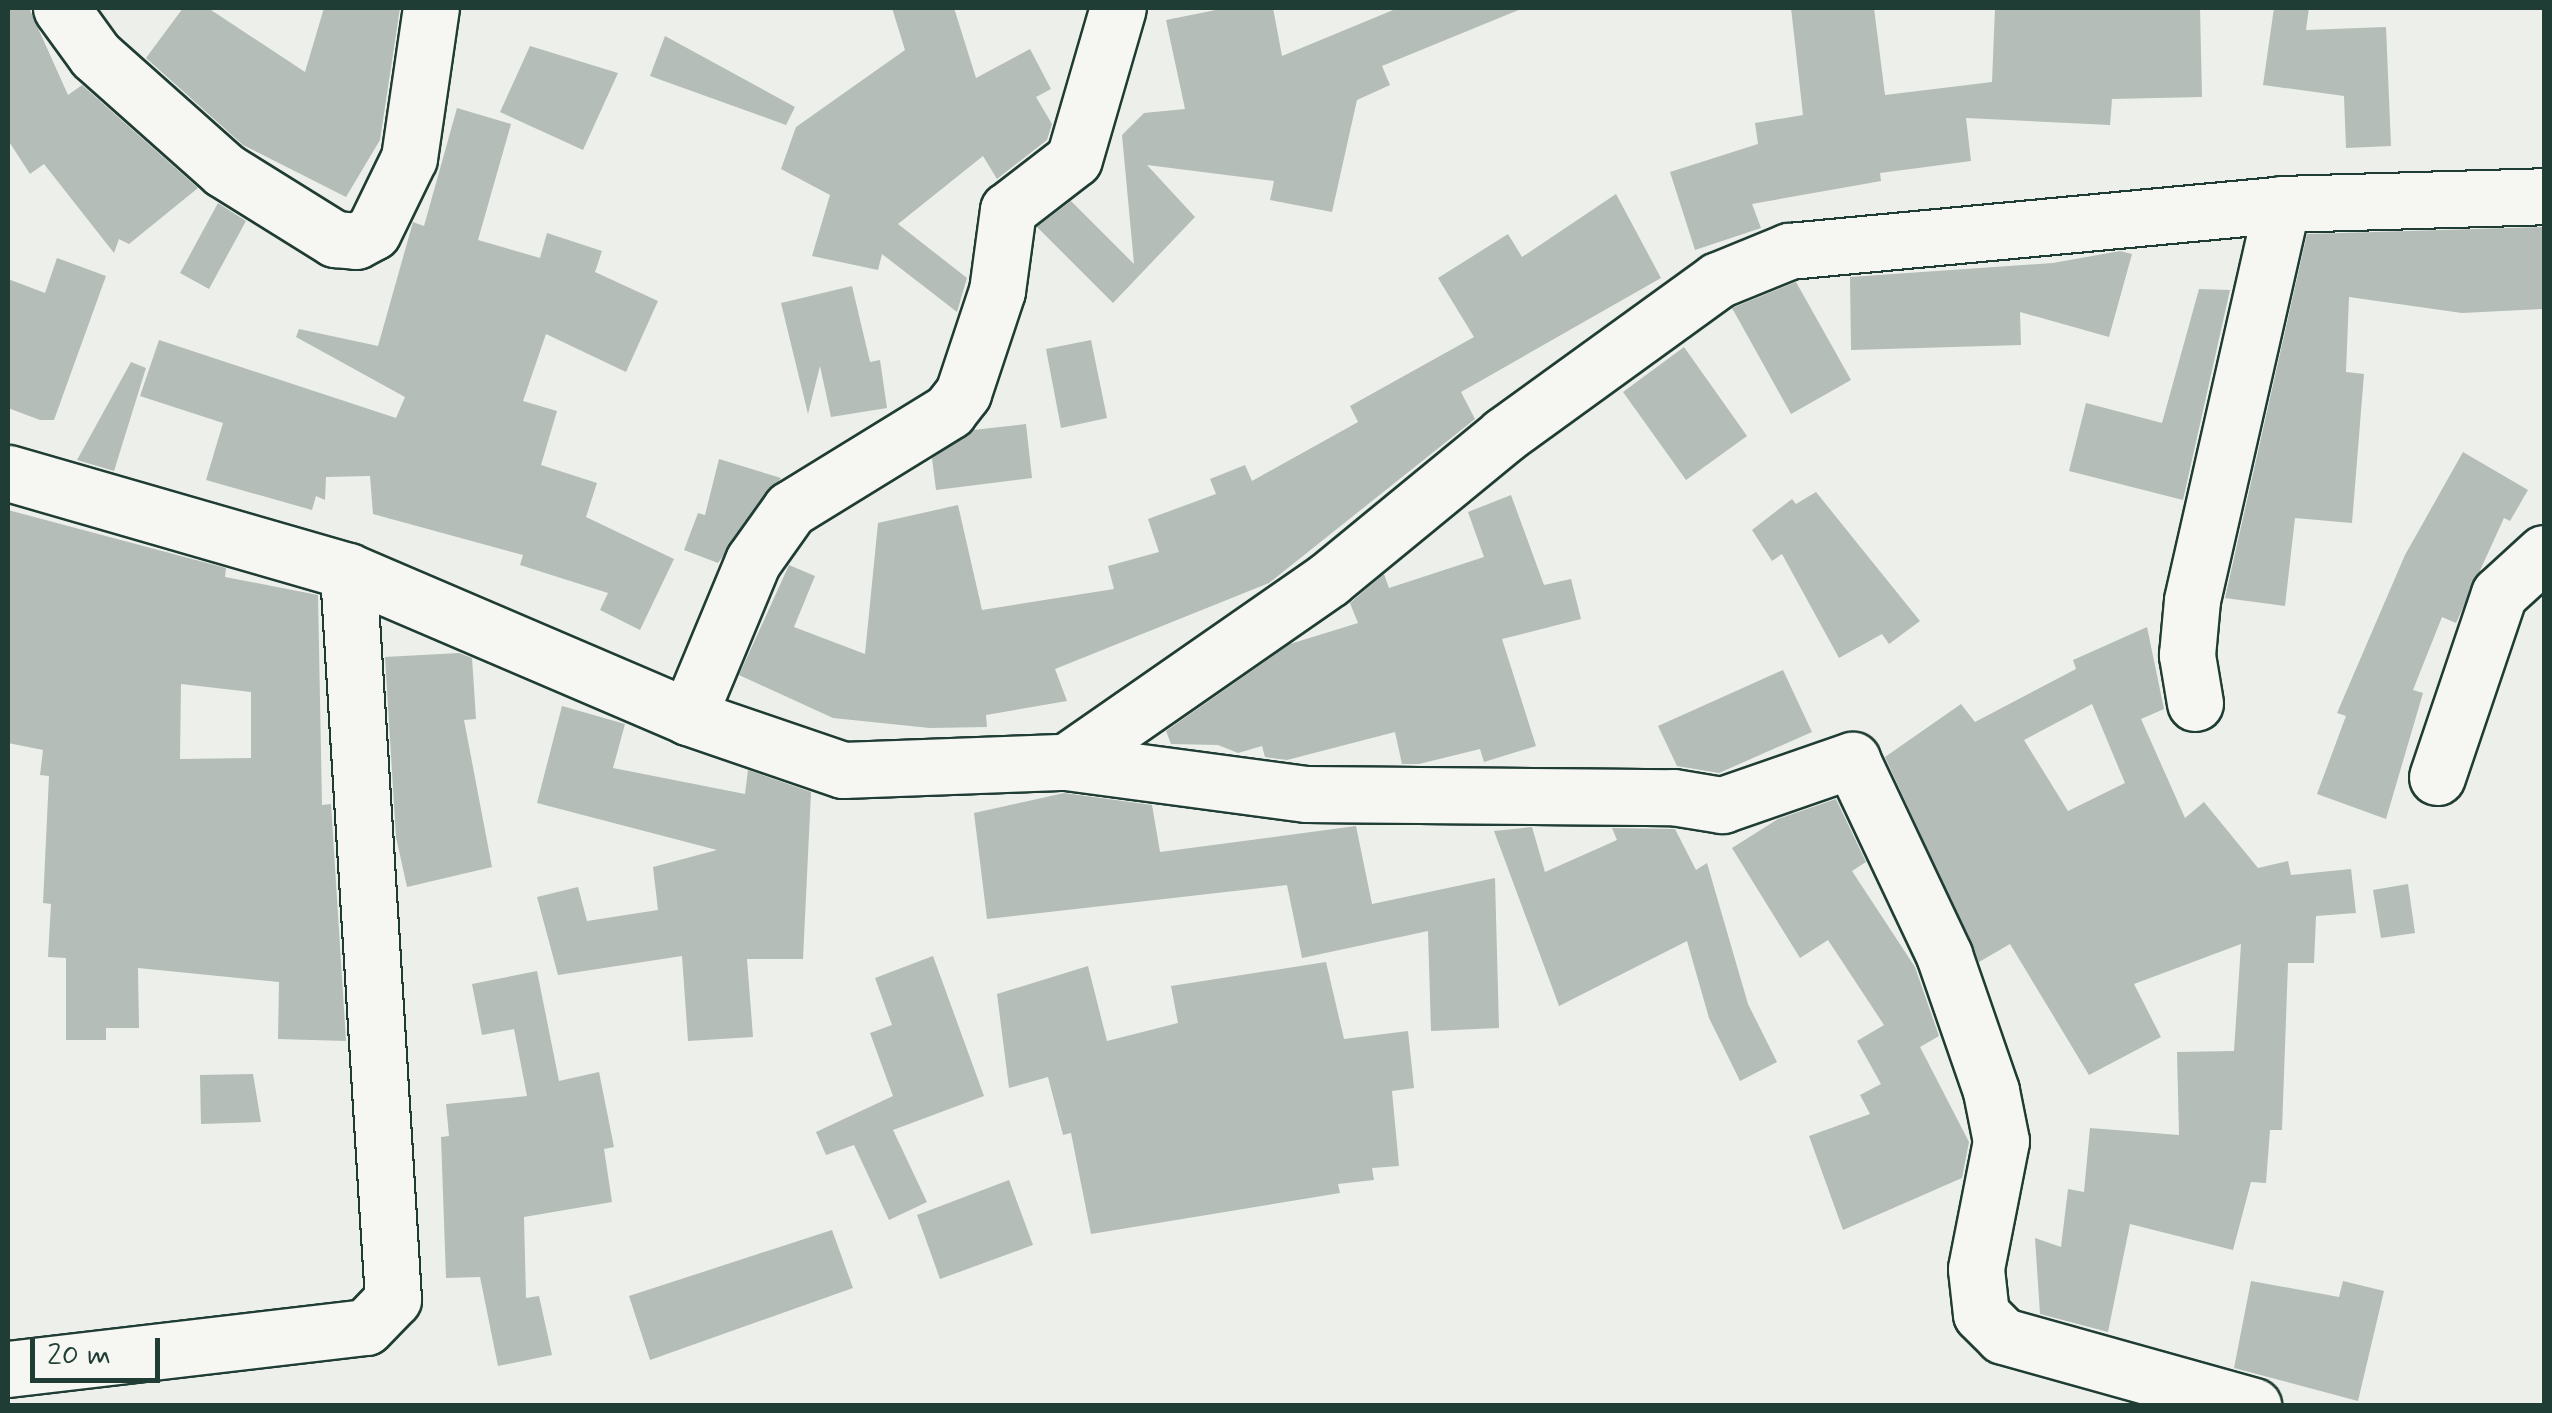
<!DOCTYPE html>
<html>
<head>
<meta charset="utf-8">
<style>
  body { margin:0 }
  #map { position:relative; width:2552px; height:1413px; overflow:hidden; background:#edefea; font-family:Mynerve,sans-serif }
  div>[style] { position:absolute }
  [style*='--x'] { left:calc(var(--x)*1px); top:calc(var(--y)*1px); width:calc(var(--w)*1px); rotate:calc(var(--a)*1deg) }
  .building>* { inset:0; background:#b4bdb8 }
  .roads { filter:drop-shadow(2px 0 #1f3d34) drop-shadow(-2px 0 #1f3d34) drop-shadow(0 2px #1f3d34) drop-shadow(0 -2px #1f3d34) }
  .minor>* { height:55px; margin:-27.5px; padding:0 27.5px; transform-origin:27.5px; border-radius:27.5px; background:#f6f6f2 }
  span { translate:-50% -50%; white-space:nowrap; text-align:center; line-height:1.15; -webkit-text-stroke:8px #f6f6f2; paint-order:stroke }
  .frame { position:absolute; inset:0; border:10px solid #1f3d34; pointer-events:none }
  .scale { position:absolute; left:30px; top:1338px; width:130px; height:45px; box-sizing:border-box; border:5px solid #1f3d34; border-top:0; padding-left:12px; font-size:30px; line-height:35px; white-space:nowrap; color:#1f3d34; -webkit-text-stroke:8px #f6f6f2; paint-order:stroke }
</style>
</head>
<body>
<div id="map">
  <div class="building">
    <div style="clip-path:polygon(8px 8px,29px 8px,68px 95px,82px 85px,198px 188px,129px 244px,119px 239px,114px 253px,44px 164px,30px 174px,8px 140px)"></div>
    <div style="clip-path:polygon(183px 8px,208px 8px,305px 72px,324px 8px,400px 8px,380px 140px,346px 197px,243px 145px,146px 58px)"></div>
    <div style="clip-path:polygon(892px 8px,954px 8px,976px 78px,1030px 49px,1051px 89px,1036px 97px,1052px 124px,1047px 140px,997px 179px,983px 156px,898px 224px,967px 278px,957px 312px,882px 254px,878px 270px,812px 256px,830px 195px,781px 169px,796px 127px,905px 50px)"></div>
    <div style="clip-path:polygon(1226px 8px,1273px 8px,1282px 56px,1398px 8px,1521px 9px,1382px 66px,1390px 85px,1357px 100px,1332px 212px,1270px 200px,1274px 181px,1147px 165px,1195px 217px,1113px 303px,1037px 227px,1071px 201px,1134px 264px,1122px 135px,1144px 113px,1185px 109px,1166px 20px)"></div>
    <div style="clip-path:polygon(1791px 8px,1874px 8px,1885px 95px,1992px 82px,1995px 8px,2200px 8px,2202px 97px,2112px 99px,2110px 125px,1966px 118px,1971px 161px,1880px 173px,1881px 181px,1752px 204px,1761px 228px,1695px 250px,1670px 172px,1758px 144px,1755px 123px,1803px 115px)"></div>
    <div style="clip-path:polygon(2274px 8px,2309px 8px,2306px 30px,2386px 27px,2391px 146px,2346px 148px,2344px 96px,2263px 85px)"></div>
    <div style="clip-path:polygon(665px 36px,795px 107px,786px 125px,650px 76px)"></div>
    <div style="clip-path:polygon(530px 46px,618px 73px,583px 150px,500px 112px)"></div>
    <div style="clip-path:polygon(457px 108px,511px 124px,478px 240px,540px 258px,547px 233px,602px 251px,595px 272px,658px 301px,626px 372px,546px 334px,523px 401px,557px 411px,541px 465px,597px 483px,586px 517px,674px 559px,640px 630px,600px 610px,608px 593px,520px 565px,523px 555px,373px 514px,370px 476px,326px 477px,325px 500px,316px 496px,312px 510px,206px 480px,223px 423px,140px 396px,159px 340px,396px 418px,405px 397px,296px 337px,299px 329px,378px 346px,413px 222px,424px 226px)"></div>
    <div style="clip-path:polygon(1616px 194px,1661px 278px,1461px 392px,1475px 419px,1269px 583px,1055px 669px,1067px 701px,986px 715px,987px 727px,930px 728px,833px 718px,739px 675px,789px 565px,815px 576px,794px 627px,865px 654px,878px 523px,958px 505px,982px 610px,1114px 589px,1108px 566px,1159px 552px,1148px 519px,1216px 494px,1210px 479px,1245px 465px,1252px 481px,1358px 422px,1350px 406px,1474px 337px,1438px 278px,1508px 234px,1522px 257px)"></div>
    <div style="clip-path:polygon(218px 203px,246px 221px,209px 289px,180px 273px)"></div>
    <div style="clip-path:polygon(2544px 227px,2544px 309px,2462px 313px,2349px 297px,2346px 372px,2364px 374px,2352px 523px,2295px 518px,2285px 606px,2225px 598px,2307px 234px)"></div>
    <div style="clip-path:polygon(2120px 251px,2132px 254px,2109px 337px,2020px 312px,2021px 345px,1851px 350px,1850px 277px,2053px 263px)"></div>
    <div style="clip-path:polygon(57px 258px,106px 276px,54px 420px,40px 420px,8px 408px,8px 279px,45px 293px)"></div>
    <div style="clip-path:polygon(1796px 282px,1851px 380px,1791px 414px,1732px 308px)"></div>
    <div style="clip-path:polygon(852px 286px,870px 362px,880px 360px,887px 408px,831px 417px,820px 366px,808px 414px,781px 303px)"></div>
    <div style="clip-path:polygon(2199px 289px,2230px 290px,2183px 500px,2069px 471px,2086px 403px,2162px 423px)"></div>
    <div style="clip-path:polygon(1091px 340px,1107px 418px,1061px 428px,1046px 349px)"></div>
    <div style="clip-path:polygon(1684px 347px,1747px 436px,1686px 480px,1623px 392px)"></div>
    <div style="clip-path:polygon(131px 362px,146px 368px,114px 471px,77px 460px)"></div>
    <div style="clip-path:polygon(1026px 424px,1032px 478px,936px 490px,932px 458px,973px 430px)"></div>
    <div style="clip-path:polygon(2463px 452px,2528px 490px,2510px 521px,2504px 518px,2456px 623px,2442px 617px,2413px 690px,2423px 693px,2386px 819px,2317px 794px,2346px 716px,2337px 713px,2405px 555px)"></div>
    <div style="clip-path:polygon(719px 459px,781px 478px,718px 563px,684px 550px,698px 513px,705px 515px)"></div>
    <div style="clip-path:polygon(1816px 492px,1920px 621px,1889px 644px,1882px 634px,1839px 658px,1782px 554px,1772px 561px,1752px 530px,1792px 499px,1796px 504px)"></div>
    <div style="clip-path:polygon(1511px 495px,1544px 585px,1571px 579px,1581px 619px,1502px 639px,1536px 746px,1484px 762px,1480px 749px,1419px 764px,1402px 764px,1395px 732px,1287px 760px,1265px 757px,1262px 746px,1238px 753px,1218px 745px,1171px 744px,1166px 731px,1290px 644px,1358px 623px,1350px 603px,1384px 574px,1389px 588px,1484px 557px,1468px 512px)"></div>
    <div style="clip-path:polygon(evenodd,8px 510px,226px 568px,225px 577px,318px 595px,322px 805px,331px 804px,346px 1041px,278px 1039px,279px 982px,138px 968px,139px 1028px,106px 1028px,106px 1040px,66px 1040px,66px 958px,48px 957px,51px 904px,43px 903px,49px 776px,40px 775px,43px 750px,8px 743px,8px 510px,181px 684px,251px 692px,251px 758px,180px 759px,181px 684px)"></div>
    <div style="clip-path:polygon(evenodd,2147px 627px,2164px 709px,2141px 719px,2185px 818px,2204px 802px,2258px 868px,2288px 861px,2291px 875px,2351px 869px,2356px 913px,2316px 916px,2314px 963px,2288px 963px,2282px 1130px,2270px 1130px,2266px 1183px,2251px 1182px,2233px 1250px,2130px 1224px,2108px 1332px,2040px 1314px,2035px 1238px,2061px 1247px,2068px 1189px,2084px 1192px,2090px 1128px,2179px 1135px,2177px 1052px,2234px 1051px,2241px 944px,2134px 984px,2161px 1037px,2089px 1075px,2010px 944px,1979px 962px,1885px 757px,1961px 704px,1975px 722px,2076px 669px,2073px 660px,2147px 627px,2092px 704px,2125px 783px,2068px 811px,2024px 740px,2092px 704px)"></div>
    <div style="clip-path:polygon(459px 653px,472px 658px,476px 719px,464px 720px,492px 867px,407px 887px,396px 837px,385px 657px)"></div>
    <div style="clip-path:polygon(1783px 670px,1812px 732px,1719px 773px,1677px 766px,1658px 726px)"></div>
    <div style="clip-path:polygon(562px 706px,625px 724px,613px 768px,745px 794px,748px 770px,811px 792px,803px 959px,747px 959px,753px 1037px,688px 1041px,682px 956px,558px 975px,537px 897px,578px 887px,587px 921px,658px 910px,653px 867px,717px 850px,537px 803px)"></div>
    <div style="clip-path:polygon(1064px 793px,1152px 805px,1160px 852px,1356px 826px,1372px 904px,1495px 878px,1499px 1028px,1431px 1031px,1428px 931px,1302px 958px,1287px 885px,987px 919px,974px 813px)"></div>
    <div style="clip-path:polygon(1836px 799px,1866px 862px,1852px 871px,1915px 967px,1939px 1036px,1920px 1047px,1969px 1142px,1962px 1178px,1843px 1230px,1809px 1136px,1870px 1114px,1860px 1095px,1881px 1084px,1857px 1041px,1884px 1025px,1828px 940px,1800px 958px,1732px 848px,1778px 819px)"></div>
    <div style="clip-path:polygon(1532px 827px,1545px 872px,1617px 840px,1612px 828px,1675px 829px,1696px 870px,1707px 863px,1748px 1004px,1777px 1062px,1740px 1081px,1709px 1018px,1687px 941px,1559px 1006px,1494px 831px)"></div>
    <div style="clip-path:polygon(2408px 884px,2415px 933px,2381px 938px,2373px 890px)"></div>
    <div style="clip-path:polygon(933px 956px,984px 1096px,893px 1130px,927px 1202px,889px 1220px,854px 1145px,826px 1155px,816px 1132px,893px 1096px,870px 1033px,892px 1025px,875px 978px)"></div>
    <div style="clip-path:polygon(1326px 962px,1344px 1039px,1408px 1031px,1414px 1088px,1392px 1091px,1399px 1166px,1372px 1168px,1374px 1180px,1338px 1184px,1340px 1193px,1091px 1234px,1071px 1133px,1063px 1135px,1048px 1077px,1009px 1088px,997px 994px,1088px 966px,1107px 1041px,1178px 1023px,1171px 986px)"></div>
    <div style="clip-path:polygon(537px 971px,559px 1081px,599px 1072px,614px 1147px,604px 1149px,612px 1202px,524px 1217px,526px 1298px,539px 1296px,552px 1355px,498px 1366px,480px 1277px,446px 1278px,441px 1137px,449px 1136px,446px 1104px,527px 1096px,514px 1029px,482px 1035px,472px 984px)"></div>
    <div style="clip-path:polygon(253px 1074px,261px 1122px,201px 1124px,200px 1075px)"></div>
    <div style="clip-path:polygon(1009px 1180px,1033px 1245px,940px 1279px,917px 1215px)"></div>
    <div style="clip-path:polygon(832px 1230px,853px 1288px,650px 1360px,629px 1296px)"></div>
    <div style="clip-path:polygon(2251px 1281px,2339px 1297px,2343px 1281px,2384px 1291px,2358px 1401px,2234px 1368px)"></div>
  </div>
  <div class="roads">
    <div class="minor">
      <div style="--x:61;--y:8;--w:58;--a:54.1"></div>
      <div style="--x:95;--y:55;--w:173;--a:41.7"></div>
      <div style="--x:224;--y:170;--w:131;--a:31.9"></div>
      <div style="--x:335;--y:239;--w:21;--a:5"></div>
      <div style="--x:356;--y:241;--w:19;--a:-28"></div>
      <div style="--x:373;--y:232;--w:82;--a:-64.1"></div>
      <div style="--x:409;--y:158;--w:152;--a:-81.7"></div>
      <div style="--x:8;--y:473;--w:354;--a:16.1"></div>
      <div style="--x:348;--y:571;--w:370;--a:23.2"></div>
      <div style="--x:688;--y:717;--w:164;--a:18.9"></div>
      <div style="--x:843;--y:770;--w:223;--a:-2.1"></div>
      <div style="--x:1066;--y:762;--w:320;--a:-34.8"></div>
      <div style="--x:1329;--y:579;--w:227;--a:-39.4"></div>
      <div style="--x:1504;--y:435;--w:264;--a:-35.9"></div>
      <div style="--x:1718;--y:280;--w:77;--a:-22.2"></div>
      <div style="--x:1789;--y:251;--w:495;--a:-5.4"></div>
      <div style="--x:2282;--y:204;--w:262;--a:-1.7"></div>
      <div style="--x:2195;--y:703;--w:49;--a:-99.5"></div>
      <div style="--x:2187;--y:655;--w:55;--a:-84.8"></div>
      <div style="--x:2192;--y:600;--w:406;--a:-77.2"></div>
      <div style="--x:688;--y:717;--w:169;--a:-67.4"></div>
      <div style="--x:753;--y:561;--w:64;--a:-54.6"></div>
      <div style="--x:790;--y:509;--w:187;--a:-31.6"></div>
      <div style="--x:949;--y:411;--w:23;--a:-52"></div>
      <div style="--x:963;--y:393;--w:108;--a:-71.6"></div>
      <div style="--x:997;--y:291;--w:82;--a:-82.3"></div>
      <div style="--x:1008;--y:210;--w:83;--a:-37.7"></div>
      <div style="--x:1074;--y:159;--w:157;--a:-73.8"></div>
      <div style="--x:1066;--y:762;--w:242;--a:7.6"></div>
      <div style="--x:1306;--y:794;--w:367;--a:0.5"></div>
      <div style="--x:1673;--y:797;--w:50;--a:9.3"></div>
      <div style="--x:1722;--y:805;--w:138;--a:-19.1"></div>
      <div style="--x:1852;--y:760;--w:216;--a:64.7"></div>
      <div style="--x:1944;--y:955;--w:144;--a:70.9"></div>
      <div style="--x:1991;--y:1091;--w:51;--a:78.7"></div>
      <div style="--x:2001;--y:1141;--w:130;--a:101.1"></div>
      <div style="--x:1976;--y:1269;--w:45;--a:83.7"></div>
      <div style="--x:1981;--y:1314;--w:31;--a:45"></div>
      <div style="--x:2003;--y:1336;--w:260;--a:15.6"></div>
      <div style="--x:2437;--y:777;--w:193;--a:-71.3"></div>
      <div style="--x:2499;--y:594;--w:61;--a:-42.3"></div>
      <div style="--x:8;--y:1369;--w:360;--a:-6.7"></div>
      <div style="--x:366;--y:1327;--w:39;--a:-46"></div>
      <div style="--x:393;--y:1299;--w:729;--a:-93.54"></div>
    </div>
  </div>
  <div class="frame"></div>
  <div class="scale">20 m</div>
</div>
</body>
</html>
